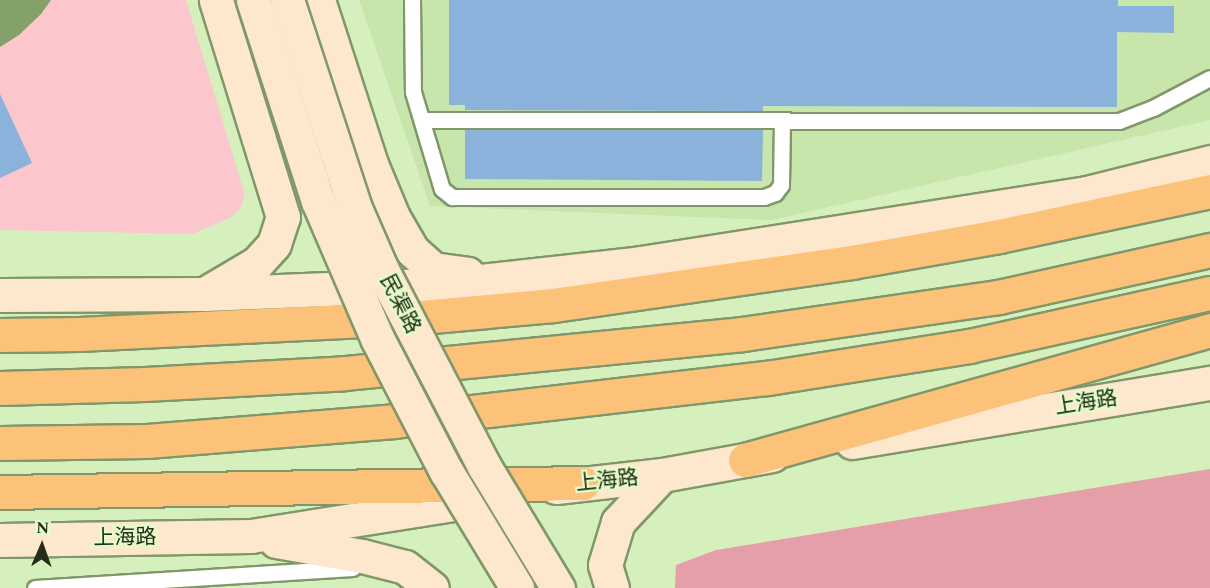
<!DOCTYPE html>
<html>
<head>
<meta charset="utf-8">
<style>
  body { margin:0 }
  #map { position:relative; width:1210px; height:588px; overflow:hidden; background:#d5f0bd; font-family:Spectral,"Noto Sans SC",serif }
  div>[style] { position:absolute }
  [style*='--x'] { left:calc(var(--x)*1px); top:calc(var(--y)*1px); width:calc(var(--w)*1px); rotate:calc(var(--a)*1deg) }
  .built>* { inset:0; background:#c8e5ac }
  .green>* { inset:0; background:#fcc6cd }
  .forest>* { inset:0; background:#e49fa8 }
  .water>* { inset:0; background:#85a16a }
  .building>* { inset:0; background:#8bb2da }
  .roads { filter:drop-shadow(2px 0 #809869) drop-shadow(-2px 0 #809869) drop-shadow(0 2px #809869) drop-shadow(0 -2px #809869) }
  .service>* { height:15px; margin:-7.5px; padding:0 7.5px; transform-origin:7.5px; border-radius:7.5px; background:#fff }
  .secondary>* { height:33px; margin:-16.5px; padding:0 16.5px; transform-origin:16.5px; border-radius:16.5px; background:#fee8cd }
  .trunk>* { height:33px; margin:-16.5px; padding:0 16.5px; transform-origin:16.5px; border-radius:16.5px; background:#fcc27a }
  .bridges { filter:drop-shadow(2px 0 #809869) drop-shadow(-2px 0 #809869) drop-shadow(0 2px #809869) drop-shadow(0 -2px #809869) }
  .secondary-bridge>* { height:33px; margin:-16.5px; padding:0 16.5px; transform-origin:16.5px; border-radius:16.5px; background:#fee8cd }
  span { translate:-50% -50%; white-space:nowrap; text-align:center; line-height:1.15; -webkit-text-stroke:4.5px #e2fdca; paint-order:stroke }
  .street-label { font-size:21px; color:#242e1a }
  .north { position:absolute; left:12px; top:516px; width:60px; height:60px; -webkit-text-stroke:4px #e2fdca; paint-order:stroke; rotate:2deg; font-size:16px; font-weight:700; line-height:24px; text-align:center; color:#242e1a }
  .north::after { content:''; display:block; margin:auto; width:21px; height:27px; background:#242e1a; clip-path:polygon(50% 0,100% 100%,50% 72%,0 100%) }
</style>
</head>
<body>
<div id="map">
  <div class="built">
    <div style="clip-path:polygon(359px 0,1210px 0,1210px 120px,772px 220px,430px 206px)"></div>
  </div>
  <div class="green">
    <div style="clip-path:polygon(0 0,186px 0,245px 195px,240px 209px,230px 218px,192px 234px,0 230px)"></div>
  </div>
  <div class="forest">
    <div style="clip-path:polygon(1210px 469px,1210px 588px,675px 588px,676px 565px,716px 550px)"></div>
  </div>
  <div class="water">
    <div style="clip-path:polygon(0 0,51px 0,41px 14px,19px 35px,0 47px)"></div>
  </div>
  <div class="building">
    <div style="clip-path:polygon(449px 0,1118px 0,1118px 6px,1174px 6px,1174px 33px,1117px 32px,1117px 107px,763px 106px,763px 111px,465px 110px,465px 105px,449px 105px)"></div>
    <div style="clip-path:polygon(0 94px,32px 163px,0 178px)"></div>
    <div style="clip-path:polygon(465px 130px,763px 130px,762px 181px,465px 179px)"></div>
  </div>
  <div class="roads">
    <div class="service">
      <div style="--x:412;--y:0;--w:92;--a:89.4"></div>
      <div style="--x:413;--y:92;--w:101;--a:73.4"></div>
      <div style="--x:442;--y:189;--w:13;--a:39"></div>
      <div style="--x:452;--y:197;--w:312;--a:0"></div>
      <div style="--x:764;--y:197;--w:12;--a:-20"></div>
      <div style="--x:775;--y:193;--w:10;--a:-53"></div>
      <div style="--x:781;--y:185;--w:64;--a:-89.1"></div>
      <div style="--x:422;--y:120;--w:697;--a:0.08"></div>
      <div style="--x:1119;--y:121;--w:36;--a:-21"></div>
      <div style="--x:1153;--y:108;--w:64;--a:-27.8"></div>
      <div style="--x:35;--y:588;--w:318;--a:-3.6"></div>
    </div>
    <div class="secondary">
      <div style="--x:318;--y:0;--w:172;--a:72.1"></div>
      <div style="--x:371;--y:164;--w:57;--a:67.5"></div>
      <div style="--x:393;--y:217;--w:39;--a:60"></div>
      <div style="--x:413;--y:251;--w:27;--a:42"></div>
      <div style="--x:433;--y:269;--w:35;--a:8"></div>
      <div style="--x:208;--y:292;--w:57;--a:-30.6"></div>
      <div style="--x:257;--y:263;--w:25;--a:-48"></div>
      <div style="--x:274;--y:244;--w:28;--a:-72"></div>
      <div style="--x:283;--y:217;--w:227;--a:-107.2"></div>
      <div style="--x:0;--y:295;--w:204;--a:-0.3"></div>
      <div style="--x:204;--y:294;--w:248;--a:-2.3"></div>
      <div style="--x:452;--y:284;--w:190;--a:-6.3"></div>
      <div style="--x:641;--y:263;--w:451;--a:-8.9"></div>
      <div style="--x:1087;--y:193;--w:127;--a:-14.1"></div>
      <div style="--x:852;--y:442;--w:363;--a:-9.4"></div>
      <div style="--x:556;--y:487;--w:107;--a:-6.5"></div>
      <div style="--x:662;--y:475;--w:112;--a:-10.3"></div>
      <div style="--x:0;--y:540;--w:251;--a:-0.9"></div>
      <div style="--x:251;--y:536;--w:242;--a:-9"></div>
      <div style="--x:276;--y:541;--w:87;--a:9.9"></div>
      <div style="--x:362;--y:556;--w:44;--a:14.3"></div>
      <div style="--x:405;--y:567;--w:34;--a:38"></div>
      <div style="--x:612;--y:588;--w:24;--a:-107"></div>
      <div style="--x:605;--y:565;--w:45;--a:-73.2"></div>
      <div style="--x:618;--y:522;--w:64;--a:-46.9"></div>
    </div>
    <div class="trunk">
      <div style="--x:0;--y:335;--w:79;--a:-0.7"></div>
      <div style="--x:79;--y:334;--w:342;--a:-2.8"></div>
      <div style="--x:421;--y:317;--w:133;--a:-5.2"></div>
      <div style="--x:553;--y:305;--w:302;--a:-8.2"></div>
      <div style="--x:852;--y:262;--w:149;--a:-10"></div>
      <div style="--x:999;--y:236;--w:216;--a:-12"></div>
      <div style="--x:0;--y:388;--w:145;--a:-1.6"></div>
      <div style="--x:145;--y:384;--w:200;--a:-3.1"></div>
      <div style="--x:345;--y:373;--w:399;--a:-5.6"></div>
      <div style="--x:742;--y:334;--w:259;--a:-8.2"></div>
      <div style="--x:998;--y:297;--w:217;--a:-12.5"></div>
      <div style="--x:0;--y:443;--w:147;--a:-0.8"></div>
      <div style="--x:147;--y:441;--w:248;--a:-4.6"></div>
      <div style="--x:394;--y:421;--w:375;--a:-6.6"></div>
      <div style="--x:767;--y:378;--w:205;--a:-9"></div>
      <div style="--x:969;--y:346;--w:247;--a:-12.4"></div>
      <div style="--x:745;--y:460;--w:483;--a:-15.6"></div>
      <div style="--x:0;--y:492;--w:583;--a:-0.88"></div>
    </div>
  </div>
  <div class="bridges">
    <div class="secondary-bridge">
      <div style="--x:253;--y:0;--w:211;--a:72.1"></div>
      <div style="--x:318;--y:201;--w:151;--a:66.7"></div>
      <div style="--x:378;--y:340;--w:148;--a:62.6"></div>
      <div style="--x:446;--y:471;--w:137;--a:58.7"></div>
      <div style="--x:287;--y:0;--w:219;--a:71.9"></div>
      <div style="--x:355;--y:208;--w:68;--a:66.5"></div>
      <div style="--x:382;--y:270;--w:221;--a:62.5"></div>
      <div style="--x:484;--y:466;--w:143;--a:58.8"></div>
    </div>
  </div>
  <div class="street-label">
    <span style="left:400px;top:304px;rotate:63deg">民渠路</span>
    <span style="left:1086px;top:403px;rotate:-9deg">上海路</span>
    <span style="left:607px;top:481px;rotate:-6deg">上海路</span>
    <span style="left:125px;top:538px;rotate:-1deg">上海路</span>
  </div>
  <div class="north">N</div>
</div>
</body>
</html>
